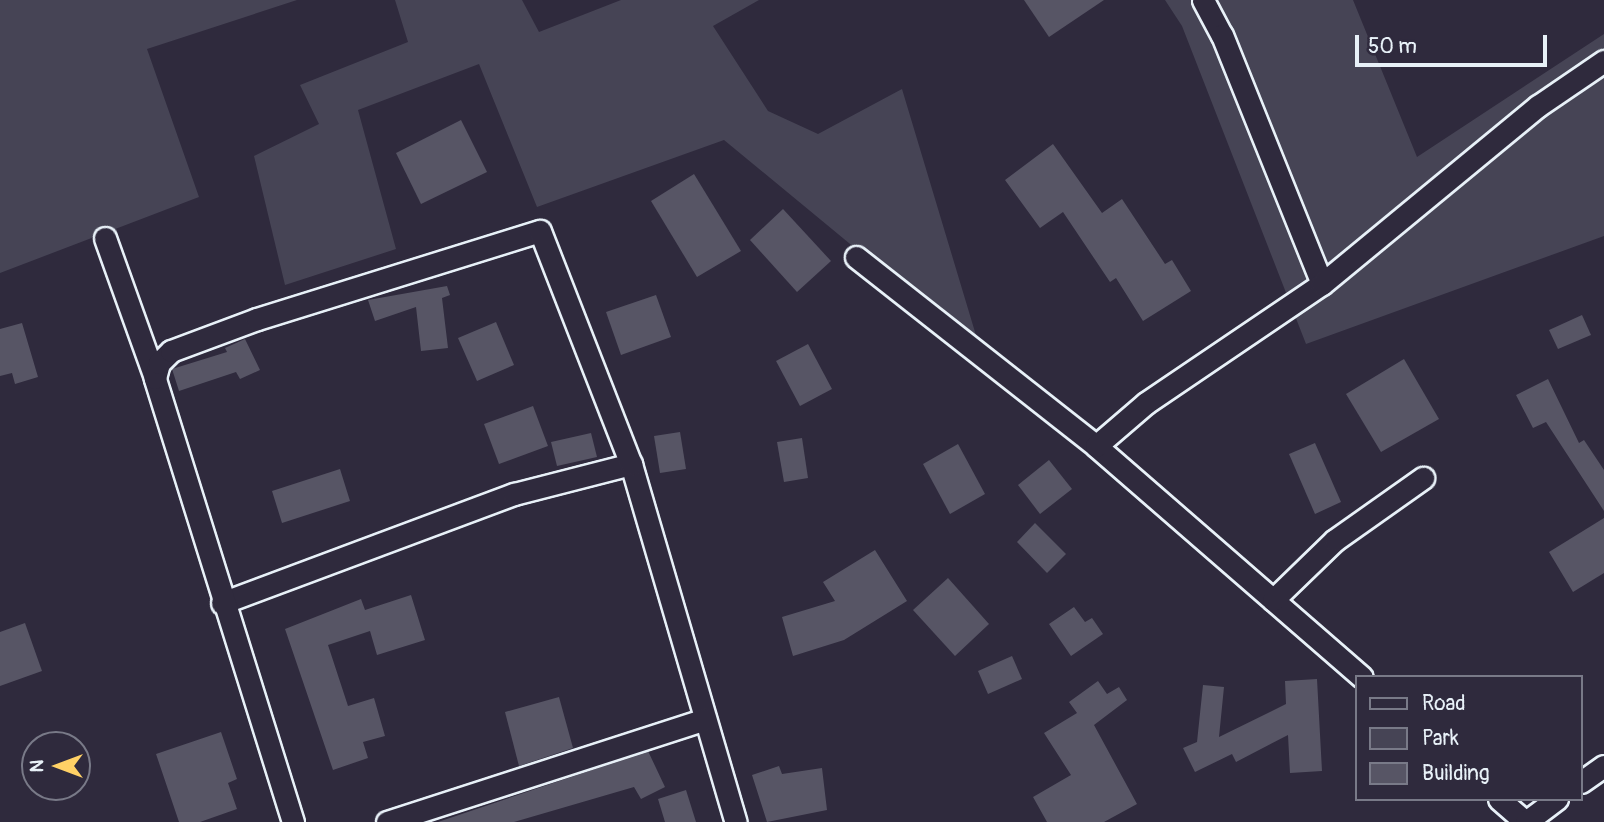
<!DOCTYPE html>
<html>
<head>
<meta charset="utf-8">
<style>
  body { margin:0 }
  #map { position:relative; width:1604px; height:822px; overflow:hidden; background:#2f2a3d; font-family:Pangolin,sans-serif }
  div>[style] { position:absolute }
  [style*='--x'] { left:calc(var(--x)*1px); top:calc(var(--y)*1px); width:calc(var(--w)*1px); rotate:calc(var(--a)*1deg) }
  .green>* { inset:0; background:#464455 }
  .building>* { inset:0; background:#575565 }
  .roads { filter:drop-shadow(2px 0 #e8f1f8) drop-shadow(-2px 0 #e8f1f8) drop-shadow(0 2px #e8f1f8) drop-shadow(0 -2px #e8f1f8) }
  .street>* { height:21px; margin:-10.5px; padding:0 10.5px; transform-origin:10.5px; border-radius:10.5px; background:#2f2a3d }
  span { translate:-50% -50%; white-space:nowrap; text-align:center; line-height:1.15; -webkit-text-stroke:7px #2f2a3d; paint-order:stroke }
  .legend { position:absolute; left:1355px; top:675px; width:228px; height:126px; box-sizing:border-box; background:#2f2a3d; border:2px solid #797a88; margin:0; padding:9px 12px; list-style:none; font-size:21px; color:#e8f1f8 }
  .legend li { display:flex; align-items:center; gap:14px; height:35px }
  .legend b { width:35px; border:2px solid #797a88 }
  .north { position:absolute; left:21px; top:731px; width:70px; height:70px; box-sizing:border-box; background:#2f2a3d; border:2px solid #797a88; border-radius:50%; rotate:270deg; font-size:19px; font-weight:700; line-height:28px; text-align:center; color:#e8f1f8 }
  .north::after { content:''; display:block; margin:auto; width:24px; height:32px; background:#ffd166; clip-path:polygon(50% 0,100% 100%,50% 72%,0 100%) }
  .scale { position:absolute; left:1355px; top:35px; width:192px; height:32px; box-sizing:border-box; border:4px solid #e8f1f8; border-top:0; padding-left:9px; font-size:21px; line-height:24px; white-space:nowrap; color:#e8f1f8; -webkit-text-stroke:5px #2f2a3d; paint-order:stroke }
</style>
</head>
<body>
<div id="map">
  <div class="green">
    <div style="clip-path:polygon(0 0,297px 0,147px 49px,199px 197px,0 273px)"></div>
    <div style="clip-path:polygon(395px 0,522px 0,539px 32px,621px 0,759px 0,713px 26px,768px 111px,818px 134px,902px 89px,981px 352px,724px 140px,537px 207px,479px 64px,358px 110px,396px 249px,285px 285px,254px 156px,319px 124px,300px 85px,408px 42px)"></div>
    <div style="clip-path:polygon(1165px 0,1353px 0,1417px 157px,1604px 34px,1604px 236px,1306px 344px,1182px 26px)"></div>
  </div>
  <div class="building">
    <div style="clip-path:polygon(1024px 0,1104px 0,1049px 37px)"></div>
    <div style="clip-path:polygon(461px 120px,487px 172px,421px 204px,396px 153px)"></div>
    <div style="clip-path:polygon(1053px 144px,1102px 213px,1122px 199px,1165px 264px,1172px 260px,1191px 291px,1143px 321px,1116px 278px,1110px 282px,1063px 212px,1040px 228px,1005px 180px)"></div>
    <div style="clip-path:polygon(694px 174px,741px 251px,697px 277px,651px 201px)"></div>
    <div style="clip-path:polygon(783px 209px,831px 261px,797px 292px,750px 240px)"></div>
    <div style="clip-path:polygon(447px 286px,450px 295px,442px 298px,448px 348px,421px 351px,416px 307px,375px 321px,368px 300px)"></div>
    <div style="clip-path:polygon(656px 295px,671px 337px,621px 355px,606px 312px)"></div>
    <div style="clip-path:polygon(1582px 315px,1591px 335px,1558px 349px,1549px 330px)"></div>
    <div style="clip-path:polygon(496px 322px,514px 365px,477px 381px,458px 338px)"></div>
    <div style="clip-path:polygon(22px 323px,38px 377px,15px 384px,12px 373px,0 376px,0 329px)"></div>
    <div style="clip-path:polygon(245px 339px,260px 370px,240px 379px,236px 372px,179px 391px,172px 369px,227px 352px,225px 348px)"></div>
    <div style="clip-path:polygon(808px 344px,832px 389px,800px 406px,776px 361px)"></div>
    <div style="clip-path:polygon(1404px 359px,1439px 419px,1381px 452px,1346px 394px)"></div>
    <div style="clip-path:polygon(1548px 379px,1579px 443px,1584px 440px,1604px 470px,1604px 511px,1546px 422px,1533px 428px,1516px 395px)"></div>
    <div style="clip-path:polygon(533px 406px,548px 446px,499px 464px,484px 424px)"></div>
    <div style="clip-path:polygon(680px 432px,686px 469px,660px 473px,654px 436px)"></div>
    <div style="clip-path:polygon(591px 433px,597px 457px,557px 466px,551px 442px)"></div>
    <div style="clip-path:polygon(802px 438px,808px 478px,784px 482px,777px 442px)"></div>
    <div style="clip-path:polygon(1315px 443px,1341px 502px,1315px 514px,1289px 454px)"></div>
    <div style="clip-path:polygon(958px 444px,985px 494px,950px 514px,923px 464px)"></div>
    <div style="clip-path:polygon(1049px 460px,1072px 489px,1040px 514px,1018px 485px)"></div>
    <div style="clip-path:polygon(340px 469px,350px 501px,282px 523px,272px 491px)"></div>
    <div style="clip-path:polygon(1604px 518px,1604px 573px,1573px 592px,1549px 552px)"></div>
    <div style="clip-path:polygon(1035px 523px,1066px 554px,1047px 573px,1017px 542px)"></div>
    <div style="clip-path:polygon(875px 550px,907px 601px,844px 640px,793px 656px,782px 617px,835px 601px,823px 582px)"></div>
    <div style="clip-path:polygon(948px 578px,989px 624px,955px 656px,913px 610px)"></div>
    <div style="clip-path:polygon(411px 595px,425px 640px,377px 655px,370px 631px,328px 645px,348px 706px,374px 698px,385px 736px,363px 742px,368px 758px,333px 770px,285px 629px,361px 599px,365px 610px)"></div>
    <div style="clip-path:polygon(1074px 607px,1085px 622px,1092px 618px,1103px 634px,1071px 656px,1049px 624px)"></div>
    <div style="clip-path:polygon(25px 623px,42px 671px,0 686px,0 632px)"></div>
    <div style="clip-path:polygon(1012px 656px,1022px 679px,988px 694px,978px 671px)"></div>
    <div style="clip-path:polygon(1317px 679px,1322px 771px,1290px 773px,1288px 735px,1236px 762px,1232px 754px,1195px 772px,1183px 748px,1197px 742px,1203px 685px,1224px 687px,1219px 737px,1286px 704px,1285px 681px)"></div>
    <div style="clip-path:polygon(1098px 681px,1107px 694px,1119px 687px,1127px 700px,1094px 725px,1137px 804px,1104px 822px,1047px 822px,1033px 797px,1071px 775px,1044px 733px,1077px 713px,1069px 702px)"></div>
    <div style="clip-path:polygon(559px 697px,573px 748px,519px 766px,505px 712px)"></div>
    <div style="clip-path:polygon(221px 732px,237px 779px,228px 783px,237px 809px,200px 822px,179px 822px,156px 754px)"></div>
    <div style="clip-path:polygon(648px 751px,665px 787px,641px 799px,634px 787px,514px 822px,438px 822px)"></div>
    <div style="clip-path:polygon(779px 766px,782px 774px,822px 768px,827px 810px,767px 822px,752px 775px)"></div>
    <div style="clip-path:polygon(686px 790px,696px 822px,665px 822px,658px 799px)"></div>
  </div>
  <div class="roads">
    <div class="street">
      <div style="--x:1203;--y:0;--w:40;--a:62"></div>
      <div style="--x:1222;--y:35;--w:268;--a:68.1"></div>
      <div style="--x:105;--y:238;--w:149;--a:70.3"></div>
      <div style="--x:856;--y:257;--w:305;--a:38.2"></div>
      <div style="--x:1096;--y:446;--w:352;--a:41"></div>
      <div style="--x:1096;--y:446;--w:66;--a:-40.7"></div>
      <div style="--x:1146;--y:403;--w:212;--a:-34.1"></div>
      <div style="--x:1322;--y:284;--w:280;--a:-39.5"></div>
      <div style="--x:1538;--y:106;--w:80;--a:-34.3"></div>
      <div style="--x:1273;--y:600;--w:86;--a:-44.1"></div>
      <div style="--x:1335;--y:540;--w:108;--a:-35.2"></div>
      <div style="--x:222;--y:603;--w:312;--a:-20.5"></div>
      <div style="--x:514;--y:494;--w:121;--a:-14.4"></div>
      <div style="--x:631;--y:464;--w:373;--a:73.7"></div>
      <div style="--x:1581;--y:782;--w:28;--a:-35"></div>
      <div style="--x:1499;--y:799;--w:35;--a:41"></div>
      <div style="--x:293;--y:822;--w:465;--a:-107.3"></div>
      <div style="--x:155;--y:378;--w:16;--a:-75"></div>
      <div style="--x:159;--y:363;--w:17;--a:-45"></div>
      <div style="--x:171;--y:351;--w:92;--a:-20.4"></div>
      <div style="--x:257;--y:319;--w:296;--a:-17.3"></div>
      <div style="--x:540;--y:231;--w:250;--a:68.7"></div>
      <div style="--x:387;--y:822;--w:334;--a:-17.9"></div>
      <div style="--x:1526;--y:822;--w:39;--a:-37"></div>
    </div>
  </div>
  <ul class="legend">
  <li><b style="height:9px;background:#2f2a3d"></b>Road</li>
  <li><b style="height:19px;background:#464455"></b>Park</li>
  <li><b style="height:19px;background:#575565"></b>Building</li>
  </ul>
  <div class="north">N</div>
  <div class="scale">50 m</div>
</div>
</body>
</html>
